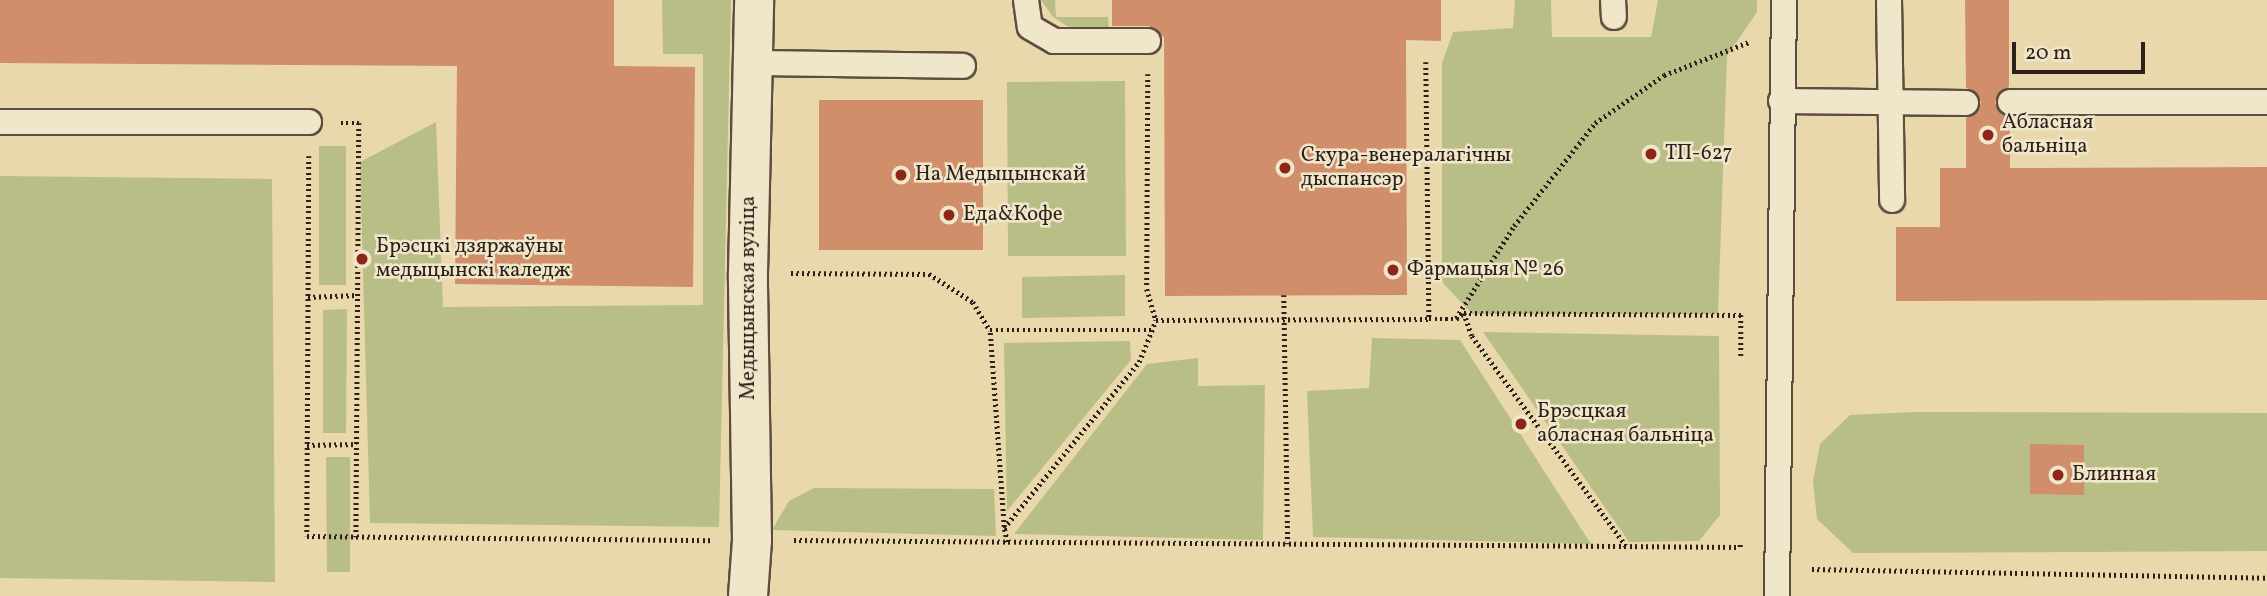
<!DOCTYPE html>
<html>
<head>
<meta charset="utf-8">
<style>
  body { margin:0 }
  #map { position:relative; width:2267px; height:596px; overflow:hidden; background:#e8d8ac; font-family:Vollkorn,serif }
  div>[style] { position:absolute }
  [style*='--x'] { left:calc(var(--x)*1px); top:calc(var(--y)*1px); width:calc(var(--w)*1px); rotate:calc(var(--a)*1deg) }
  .green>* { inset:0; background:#b9be87 }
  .building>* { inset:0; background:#d08f6a }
  .path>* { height:4.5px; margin-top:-2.25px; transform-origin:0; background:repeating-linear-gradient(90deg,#2d1f1a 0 2px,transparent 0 5.5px) }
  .roads { filter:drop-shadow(2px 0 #5c4d3e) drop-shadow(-2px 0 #5c4d3e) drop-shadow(0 2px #5c4d3e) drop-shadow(0 -2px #5c4d3e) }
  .lane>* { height:24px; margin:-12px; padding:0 12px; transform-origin:12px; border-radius:12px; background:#f0e6c9 }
  .street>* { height:38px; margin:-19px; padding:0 19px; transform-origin:19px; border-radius:19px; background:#f0e6c9 }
  .dots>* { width:19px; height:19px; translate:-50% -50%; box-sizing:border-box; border:4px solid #f0e6c9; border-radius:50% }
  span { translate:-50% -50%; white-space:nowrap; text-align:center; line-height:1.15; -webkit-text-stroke:5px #f0e6c9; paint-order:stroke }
  .poi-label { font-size:21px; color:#2d1f1a }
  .left { translate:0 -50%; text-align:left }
  .street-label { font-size:21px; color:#2d1f1a }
  .scale { position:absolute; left:2012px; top:42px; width:133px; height:32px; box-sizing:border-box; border:4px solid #2d1f1a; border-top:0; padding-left:9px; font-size:21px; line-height:24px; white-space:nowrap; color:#2d1f1a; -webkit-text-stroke:5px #f0e6c9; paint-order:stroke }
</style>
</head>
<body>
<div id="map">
  <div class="green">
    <div style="clip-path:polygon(662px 0,731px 0,719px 527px,370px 523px,360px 162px,436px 122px,443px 307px,703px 305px,703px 54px,663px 54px)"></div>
    <div style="clip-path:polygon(1041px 0,1055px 0,1056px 17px,1108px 17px,1109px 33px,1067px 26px,1053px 17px)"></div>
    <div style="clip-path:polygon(1515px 0,1551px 0,1552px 37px,1651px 37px,1658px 0,1757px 0,1757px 12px,1727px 56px,1718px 314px,1472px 314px,1442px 282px,1442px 63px,1453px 32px,1513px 28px)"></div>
    <div style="clip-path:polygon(1125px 81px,1126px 256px,1008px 256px,1007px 82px)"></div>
    <div style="clip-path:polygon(319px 146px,346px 146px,346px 285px,319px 285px)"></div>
    <div style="clip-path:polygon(0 176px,272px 179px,275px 582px,0 578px)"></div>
    <div style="clip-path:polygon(1125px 275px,1125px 316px,1022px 318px,1022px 277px)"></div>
    <div style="clip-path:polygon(347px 309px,346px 433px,323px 433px,323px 310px)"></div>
    <div style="clip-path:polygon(1483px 332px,1719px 336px,1720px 515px,1699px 541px,1629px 542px)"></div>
    <div style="clip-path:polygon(1372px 338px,1460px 340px,1591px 544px,1313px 537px,1307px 391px,1369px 388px)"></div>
    <div style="clip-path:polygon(1130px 341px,1131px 360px,1007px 511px,1004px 343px)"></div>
    <div style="clip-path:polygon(1198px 358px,1198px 386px,1265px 385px,1263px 540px,1014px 534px,1147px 364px)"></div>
    <div style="clip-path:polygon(1915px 412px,2267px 413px,2267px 551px,1853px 553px,1817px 519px,1813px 481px,1820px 444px,1850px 415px)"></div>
    <div style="clip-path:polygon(326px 457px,350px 457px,350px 572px,327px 572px)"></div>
    <div style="clip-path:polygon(814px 488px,994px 489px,996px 536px,772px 530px,789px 501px)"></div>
  </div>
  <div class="building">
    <div style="clip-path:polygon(0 0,614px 0,614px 66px,695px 67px,693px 287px,455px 284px,457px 66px,0 63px)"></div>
    <div style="clip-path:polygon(1112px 0,1441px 0,1441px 41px,1406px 40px,1407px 295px,1165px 296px,1164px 37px,1149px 26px,1112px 26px)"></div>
    <div style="clip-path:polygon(1965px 0,2009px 0,2009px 87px,1998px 94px,1995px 103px,2002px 114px,2010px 117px,2010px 168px,2267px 167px,2267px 300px,1896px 301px,1896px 227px,1940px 227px,1940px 168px,1966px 168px,1966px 118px,1978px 111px,1981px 102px,1974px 91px,1966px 88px)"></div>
    <div style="clip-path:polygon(819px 100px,983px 100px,983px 250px,819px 250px)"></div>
    <div style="clip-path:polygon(2030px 444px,2084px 445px,2084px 495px,2030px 494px)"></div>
  </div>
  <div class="path">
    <div style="--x:1426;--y:62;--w:257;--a:89.3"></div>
    <div style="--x:1148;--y:74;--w:215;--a:90.3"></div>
    <div style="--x:1147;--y:289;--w:32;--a:74"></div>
    <div style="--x:341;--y:123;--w:18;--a:0"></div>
    <div style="--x:359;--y:123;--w:414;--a:90.4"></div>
    <div style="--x:309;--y:156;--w:380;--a:90.3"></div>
    <div style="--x:307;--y:536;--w:404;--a:0.6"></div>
    <div style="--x:791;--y:273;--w:138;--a:0.4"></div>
    <div style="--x:929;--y:274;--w:52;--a:32.5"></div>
    <div style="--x:973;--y:302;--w:33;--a:59"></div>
    <div style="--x:1284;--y:295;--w:249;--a:89.1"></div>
    <div style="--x:308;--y:297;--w:49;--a:-2.3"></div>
    <div style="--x:1464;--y:313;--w:277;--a:0.4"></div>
    <div style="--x:1741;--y:315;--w:41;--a:90"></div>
    <div style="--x:1456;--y:318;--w:109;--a:-57.8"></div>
    <div style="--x:1514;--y:226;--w:131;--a:-51.8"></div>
    <div style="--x:1595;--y:123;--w:84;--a:-34.8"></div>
    <div style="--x:1664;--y:75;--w:91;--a:-21.2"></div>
    <div style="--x:307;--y:445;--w:50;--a:-1.1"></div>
    <div style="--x:1004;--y:527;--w:197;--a:-94.1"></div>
    <div style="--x:990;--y:330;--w:162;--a:0"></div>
    <div style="--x:794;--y:540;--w:946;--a:0.42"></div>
    <div style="--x:1740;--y:547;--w:4;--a:-90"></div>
    <div style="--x:1007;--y:542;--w:14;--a:-102"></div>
    <div style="--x:1004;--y:528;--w:214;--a:-50.9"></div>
    <div style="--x:1139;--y:362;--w:45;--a:-68"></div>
    <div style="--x:1156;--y:320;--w:273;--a:-0.2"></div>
    <div style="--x:1429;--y:319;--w:27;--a:0"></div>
    <div style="--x:1456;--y:319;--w:10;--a:-37"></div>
    <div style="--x:1464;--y:313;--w:24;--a:71"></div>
    <div style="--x:1472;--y:336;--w:260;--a:53.7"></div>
    <div style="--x:1812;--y:569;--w:455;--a:1.1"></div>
  </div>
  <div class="roads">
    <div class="lane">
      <div style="--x:1026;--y:0;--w:27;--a:82"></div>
      <div style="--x:1030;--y:27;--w:28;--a:30"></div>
      <div style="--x:1054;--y:41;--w:94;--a:0"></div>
      <div style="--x:1613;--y:0;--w:17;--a:87"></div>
      <div style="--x:1889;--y:0;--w:200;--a:89.1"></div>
      <div style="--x:753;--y:63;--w:210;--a:0.8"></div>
      <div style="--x:1781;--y:101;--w:185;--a:0.6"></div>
      <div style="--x:2010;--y:102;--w:257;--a:0"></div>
      <div style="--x:0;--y:122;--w:309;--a:0"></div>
      <div style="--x:1777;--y:596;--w:596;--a:-89.33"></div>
    </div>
    <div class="street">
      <div style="--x:748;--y:596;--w:56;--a:-85.9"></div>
      <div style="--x:752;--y:540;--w:267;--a:-90.9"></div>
      <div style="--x:748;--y:273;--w:273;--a:-88.7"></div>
    </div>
  </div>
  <div class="dots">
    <div style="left:1988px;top:135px;background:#8f2418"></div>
    <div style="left:1651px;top:154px;background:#8f2418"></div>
    <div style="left:1285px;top:168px;background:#8f2418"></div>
    <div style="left:901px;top:175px;background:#8f2418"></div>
    <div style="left:949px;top:215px;background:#8f2418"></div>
    <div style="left:362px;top:259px;background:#8f2418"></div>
    <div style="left:1393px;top:270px;background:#8f2418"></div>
    <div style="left:1521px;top:424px;background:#8f2418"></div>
    <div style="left:2058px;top:475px;background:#8f2418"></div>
  </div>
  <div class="poi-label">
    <span class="left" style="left:2002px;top:135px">Абласная<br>бальніца</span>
    <span class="left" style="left:1665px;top:154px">ТП-627</span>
    <span class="left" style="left:1301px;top:168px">Скура-венералагічны<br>дыспансэр</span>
    <span class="left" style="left:915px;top:175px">На Медыцынскай</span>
    <span class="left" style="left:963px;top:215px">Еда&amp;Кофе</span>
    <span class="left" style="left:376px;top:259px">Брэсцкі дзяржаўны<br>медыцынскі каледж</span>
    <span class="left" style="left:1407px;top:270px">Фармацыя № 26</span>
    <span class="left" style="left:1537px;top:424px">Брэсцкая<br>абласная бальніца</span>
    <span class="left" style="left:2072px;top:475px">Блинная</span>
  </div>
  <div class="street-label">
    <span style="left:749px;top:298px;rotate:-90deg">Медыцынская вуліца</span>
  </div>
  <div class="scale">20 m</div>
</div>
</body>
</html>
